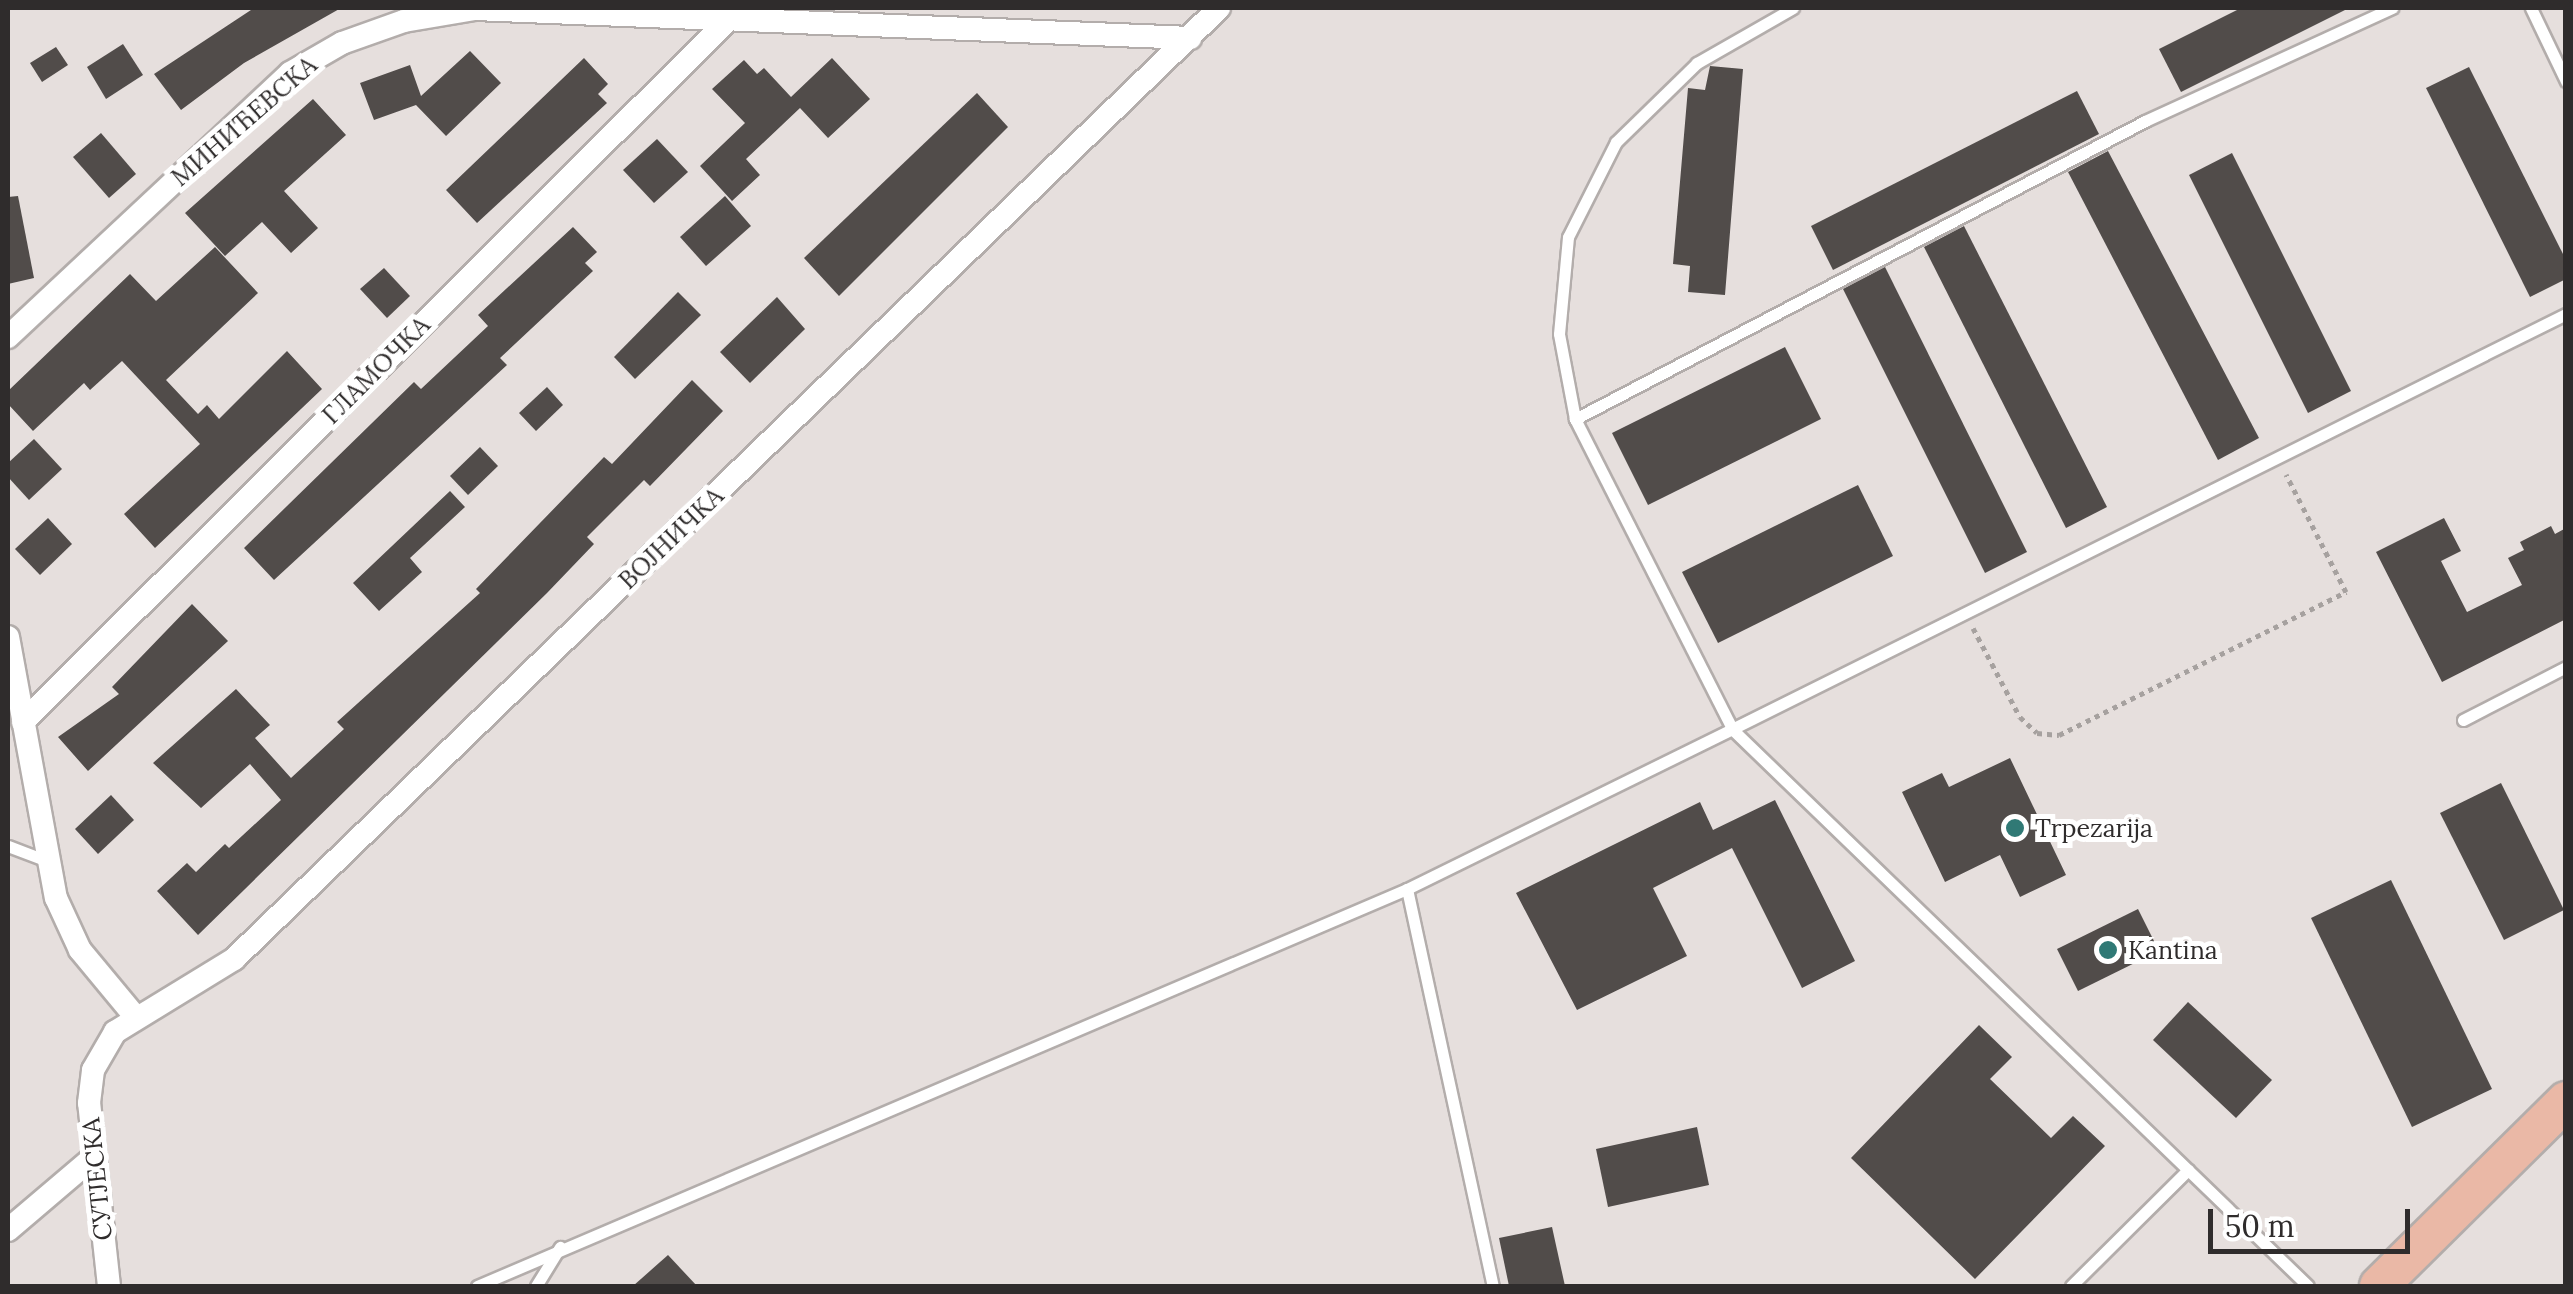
<!DOCTYPE html>
<html>
<head>
<meta charset="utf-8">
<style>
  body { margin:0 }
  #map { position:relative; width:2573px; height:1294px; overflow:hidden; background:#e6dfdd; font-family:Lora,serif }
  div>[style] { position:absolute }
  [style*='--x'] { left:calc(var(--x)*1px); top:calc(var(--y)*1px); width:calc(var(--w)*1px); rotate:calc(var(--a)*1deg) }
  .building>* { inset:0; background:#514c4a }
  .path>* { height:5px; margin-top:-2.5px; transform-origin:0; background:repeating-linear-gradient(90deg,#a6a19f 0 5px,transparent 0 10px) }
  .roads { filter:drop-shadow(2px 0 #b3adab) drop-shadow(-2px 0 #b3adab) drop-shadow(0 2px #b3adab) drop-shadow(0 -2px #b3adab) }
  .lane>* { height:11px; margin:-5.5px; padding:0 5.5px; transform-origin:5.5px; border-radius:5.5px; background:#fff }
  .street>* { height:22px; margin:-11px; padding:0 11px; transform-origin:11px; border-radius:11px; background:#fff }
  .primary>* { height:38px; margin:-19px; padding:0 19px; transform-origin:19px; border-radius:19px; background:#eab8a6 }
  .dots>* { width:28px; height:28px; translate:-50% -50%; box-sizing:border-box; border:5px solid #fff; border-radius:50% }
  span { translate:-50% -50%; white-space:nowrap; text-align:center; line-height:1.15; -webkit-text-stroke:10px #fff; paint-order:stroke }
  .street-label { font-size:25px; color:#2f2c2c }
  .poi-label { font-size:25px; color:#2f2c2c }
  .left { translate:0 -50%; text-align:left }
  .frame { position:absolute; inset:0; border:10px solid #2f2c2c; pointer-events:none }
  .scale { position:absolute; left:2208px; top:1209px; width:202px; height:45px; box-sizing:border-box; border:5px solid #2f2c2c; border-top:0; padding-left:12px; font-size:30px; line-height:35px; white-space:nowrap; color:#2f2c2c; -webkit-text-stroke:8px #fff; paint-order:stroke }
</style>
</head>
<body>
<div id="map">
  <div class="building">
    <div style="clip-path:polygon(254px 8px,341px 8px,244px 63px,181px 110px,154px 74px)"></div>
    <div style="clip-path:polygon(2241px 8px,2349px 8px,2181px 92px,2159px 49px)"></div>
    <div style="clip-path:polygon(123px 44px,143px 75px,106px 99px,87px 67px)"></div>
    <div style="clip-path:polygon(56px 47px,68px 65px,42px 82px,30px 63px)"></div>
    <div style="clip-path:polygon(470px 51px,501px 83px,446px 136px,416px 105px,374px 120px,360px 83px,410px 65px,421px 96px)"></div>
    <div style="clip-path:polygon(584px 58px,608px 84px,598px 94px,607px 103px,477px 223px,446px 190px)"></div>
    <div style="clip-path:polygon(832px 58px,870px 99px,828px 138px,800px 108px,746px 159px,760px 175px,732px 201px,700px 166px,745px 123px,712px 89px,744px 60px,757px 74px,764px 68px,791px 97px)"></div>
    <div style="clip-path:polygon(1710px 66px,1743px 69px,1725px 295px,1688px 292px,1690px 266px,1673px 264px,1688px 88px,1705px 90px)"></div>
    <div style="clip-path:polygon(2469px 67px,2566px 260px,2566px 279px,2530px 297px,2426px 88px)"></div>
    <div style="clip-path:polygon(2077px 91px,2099px 134px,1833px 270px,1811px 226px)"></div>
    <div style="clip-path:polygon(977px 93px,1008px 127px,839px 296px,804px 258px)"></div>
    <div style="clip-path:polygon(313px 99px,346px 135px,284px 191px,318px 228px,291px 253px,262px 222px,225px 256px,185px 213px)"></div>
    <div style="clip-path:polygon(101px 133px,136px 174px,109px 198px,73px 157px)"></div>
    <div style="clip-path:polygon(657px 139px,688px 172px,654px 203px,623px 170px)"></div>
    <div style="clip-path:polygon(2108px 151px,2259px 438px,2218px 460px,2068px 172px)"></div>
    <div style="clip-path:polygon(2232px 153px,2351px 391px,2308px 413px,2189px 175px)"></div>
    <div style="clip-path:polygon(18px 196px,34px 278px,8px 284px,8px 197px)"></div>
    <div style="clip-path:polygon(725px 196px,751px 226px,706px 266px,680px 237px)"></div>
    <div style="clip-path:polygon(1964px 226px,2107px 507px,2066px 528px,1924px 247px)"></div>
    <div style="clip-path:polygon(573px 227px,597px 252px,585px 263px,593px 271px,500px 358px,507px 365px,274px 580px,244px 548px,414px 382px,421px 389px,488px 326px,478px 315px)"></div>
    <div style="clip-path:polygon(215px 247px,258px 293px,166px 380px,198px 414px,207px 405px,219px 419px,287px 351px,322px 389px,155px 548px,124px 514px,200px 444px,122px 361px,90px 390px,84px 383px,33px 431px,8px 404px,8px 391px,130px 274px,156px 301px)"></div>
    <div style="clip-path:polygon(1885px 267px,2027px 552px,1985px 573px,1843px 289px)"></div>
    <div style="clip-path:polygon(384px 268px,410px 296px,387px 318px,360px 289px)"></div>
    <div style="clip-path:polygon(678px 292px,701px 315px,635px 379px,614px 357px)"></div>
    <div style="clip-path:polygon(777px 297px,805px 329px,750px 383px,720px 352px)"></div>
    <div style="clip-path:polygon(1785px 347px,1821px 419px,1648px 505px,1612px 433px)"></div>
    <div style="clip-path:polygon(692px 380px,723px 411px,650px 486px,644px 480px,587px 537px,594px 544px,547px 593px,198px 935px,157px 891px,187px 863px,196px 872px,225px 844px,229px 848px,281px 800px,250px 764px,201px 808px,153px 763px,236px 689px,270px 725px,255px 738px,291px 778px,344px 729px,337px 722px,480px 593px,476px 589px,604px 457px,612px 464px)"></div>
    <div style="clip-path:polygon(547px 387px,563px 405px,536px 431px,519px 413px)"></div>
    <div style="clip-path:polygon(34px 439px,62px 469px,29px 500px,8px 477px,8px 463px)"></div>
    <div style="clip-path:polygon(480px 447px,498px 466px,468px 495px,450px 476px)"></div>
    <div style="clip-path:polygon(1858px 485px,1893px 556px,1718px 643px,1682px 572px)"></div>
    <div style="clip-path:polygon(450px 491px,465px 507px,410px 558px,422px 572px,379px 611px,353px 583px)"></div>
    <div style="clip-path:polygon(48px 518px,72px 544px,40px 575px,15px 549px)"></div>
    <div style="clip-path:polygon(2444px 518px,2461px 551px,2441px 561px,2467px 612px,2522px 585px,2508px 558px,2524px 550px,2520px 542px,2551px 526px,2555px 534px,2566px 528px,2566px 619px,2442px 682px,2376px 552px)"></div>
    <div style="clip-path:polygon(192px 604px,228px 641px,88px 771px,58px 737px,119px 694px,112px 687px)"></div>
    <div style="clip-path:polygon(2010px 758px,2066px 875px,2020px 897px,2000px 855px,1945px 882px,1902px 792px,1942px 773px,1949px 787px)"></div>
    <div style="clip-path:polygon(2501px 783px,2564px 910px,2504px 940px,2440px 813px)"></div>
    <div style="clip-path:polygon(111px 795px,134px 820px,98px 854px,75px 829px)"></div>
    <div style="clip-path:polygon(1775px 800px,1855px 961px,1802px 988px,1732px 848px,1653px 888px,1687px 956px,1577px 1010px,1516px 893px,1700px 802px,1713px 830px)"></div>
    <div style="clip-path:polygon(2391px 880px,2492px 1089px,2412px 1127px,2311px 918px)"></div>
    <div style="clip-path:polygon(2138px 909px,2159px 951px,2078px 991px,2057px 949px)"></div>
    <div style="clip-path:polygon(2188px 1002px,2272px 1080px,2236px 1118px,2153px 1040px)"></div>
    <div style="clip-path:polygon(1979px 1025px,2012px 1057px,1990px 1079px,2051px 1138px,2073px 1116px,2105px 1146px,1975px 1279px,1851px 1158px)"></div>
    <div style="clip-path:polygon(1697px 1127px,1709px 1185px,1608px 1207px,1596px 1149px)"></div>
    <div style="clip-path:polygon(1552px 1227px,1565px 1286px,1509px 1286px,1499px 1238px)"></div>
    <div style="clip-path:polygon(668px 1255px,697px 1286px,633px 1286px)"></div>
  </div>
  <div class="path">
    <div style="--x:1973;--y:628;--w:101;--a:62.2"></div>
    <div style="--x:2020;--y:717;--w:23;--a:43"></div>
    <div style="--x:2037;--y:733;--w:22;--a:5"></div>
    <div style="--x:2059;--y:735;--w:321;--a:-26.5"></div>
    <div style="--x:2346;--y:592;--w:132;--a:-117"></div>
  </div>
  <div class="roads">
    <div class="lane">
      <div style="--x:1793;--y:8;--w:111;--a:150.2"></div>
      <div style="--x:1697;--y:63;--w:113;--a:135.7"></div>
      <div style="--x:1616;--y:142;--w:106;--a:116.8"></div>
      <div style="--x:1568;--y:237;--w:97;--a:95.3"></div>
      <div style="--x:1559;--y:334;--w:86;--a:79.3"></div>
      <div style="--x:1575;--y:419;--w:347;--a:63.1"></div>
      <div style="--x:1732;--y:729;--w:932;--a:-26.46"></div>
      <div style="--x:2531;--y:8;--w:81;--a:64.4"></div>
      <div style="--x:1575;--y:419;--w:643;--a:-27.6"></div>
      <div style="--x:2145;--y:121;--w:272;--a:-24.6"></div>
      <div style="--x:2463;--y:720;--w:116;--a:-27.2"></div>
      <div style="--x:8;--y:846;--w:39;--a:21"></div>
      <div style="--x:1407;--y:889;--w:406;--a:77.8"></div>
      <div style="--x:477;--y:1286;--w:1011;--a:-23.12"></div>
      <div style="--x:1407;--y:889;--w:362;--a:-26.2"></div>
      <div style="--x:1732;--y:729;--w:801;--a:44.04"></div>
      <div style="--x:536;--y:1286;--w:46;--a:-58.4"></div>
      <div style="--x:2071;--y:1286;--w:165;--a:-44.8"></div>
    </div>
    <div class="street">
      <div style="--x:8;--y:337;--w:386;--a:-43.1"></div>
      <div style="--x:290;--y:73;--w:60;--a:-30"></div>
      <div style="--x:342;--y:43;--w:66;--a:-19.5"></div>
      <div style="--x:404;--y:21;--w:72;--a:-9.6"></div>
      <div style="--x:475;--y:9;--w:716;--a:2.32"></div>
      <div style="--x:8;--y:637;--w:265;--a:79.6"></div>
      <div style="--x:56;--y:898;--w:57;--a:65.2"></div>
      <div style="--x:80;--y:950;--w:85;--a:50.3"></div>
      <div style="--x:23;--y:722;--w:998;--a:-44.88"></div>
      <div style="--x:8;--y:1230;--w:114;--a:-40.4"></div>
      <div style="--x:109;--y:1286;--w:184;--a:-96.2"></div>
      <div style="--x:89;--y:1103;--w:33;--a:-83"></div>
      <div style="--x:93;--y:1070;--w:44;--a:-59.9"></div>
      <div style="--x:115;--y:1032;--w:140;--a:-31.5"></div>
      <div style="--x:234;--y:959;--w:1369;--a:-43.99"></div>
    </div>
    <div class="primary">
      <div style="--x:2379;--y:1286;--w:263;--a:-44.7"></div>
    </div>
  </div>
  <div class="dots">
    <div style="left:2015px;top:828px;background:#307975"></div>
    <div style="left:2108px;top:950px;background:#307975"></div>
  </div>
  <div class="street-label">
    <span style="left:244px;top:121px;rotate:-41deg">МИНИЋЕВСКА</span>
    <span style="left:376px;top:370px;rotate:-45deg">ГЛАМОЧКА</span>
    <span style="left:671px;top:538px;rotate:-44deg">ВОЈНИЧКА</span>
    <span style="left:97px;top:1179px;rotate:-96deg">СУТЈЕСКА</span>
  </div>
  <div class="poi-label">
    <span class="left" style="left:2035px;top:828px">Trpezarija</span>
    <span class="left" style="left:2128px;top:950px">Kantina</span>
  </div>
  <div class="frame"></div>
  <div class="scale">50 m</div>
</div>
</body>
</html>
